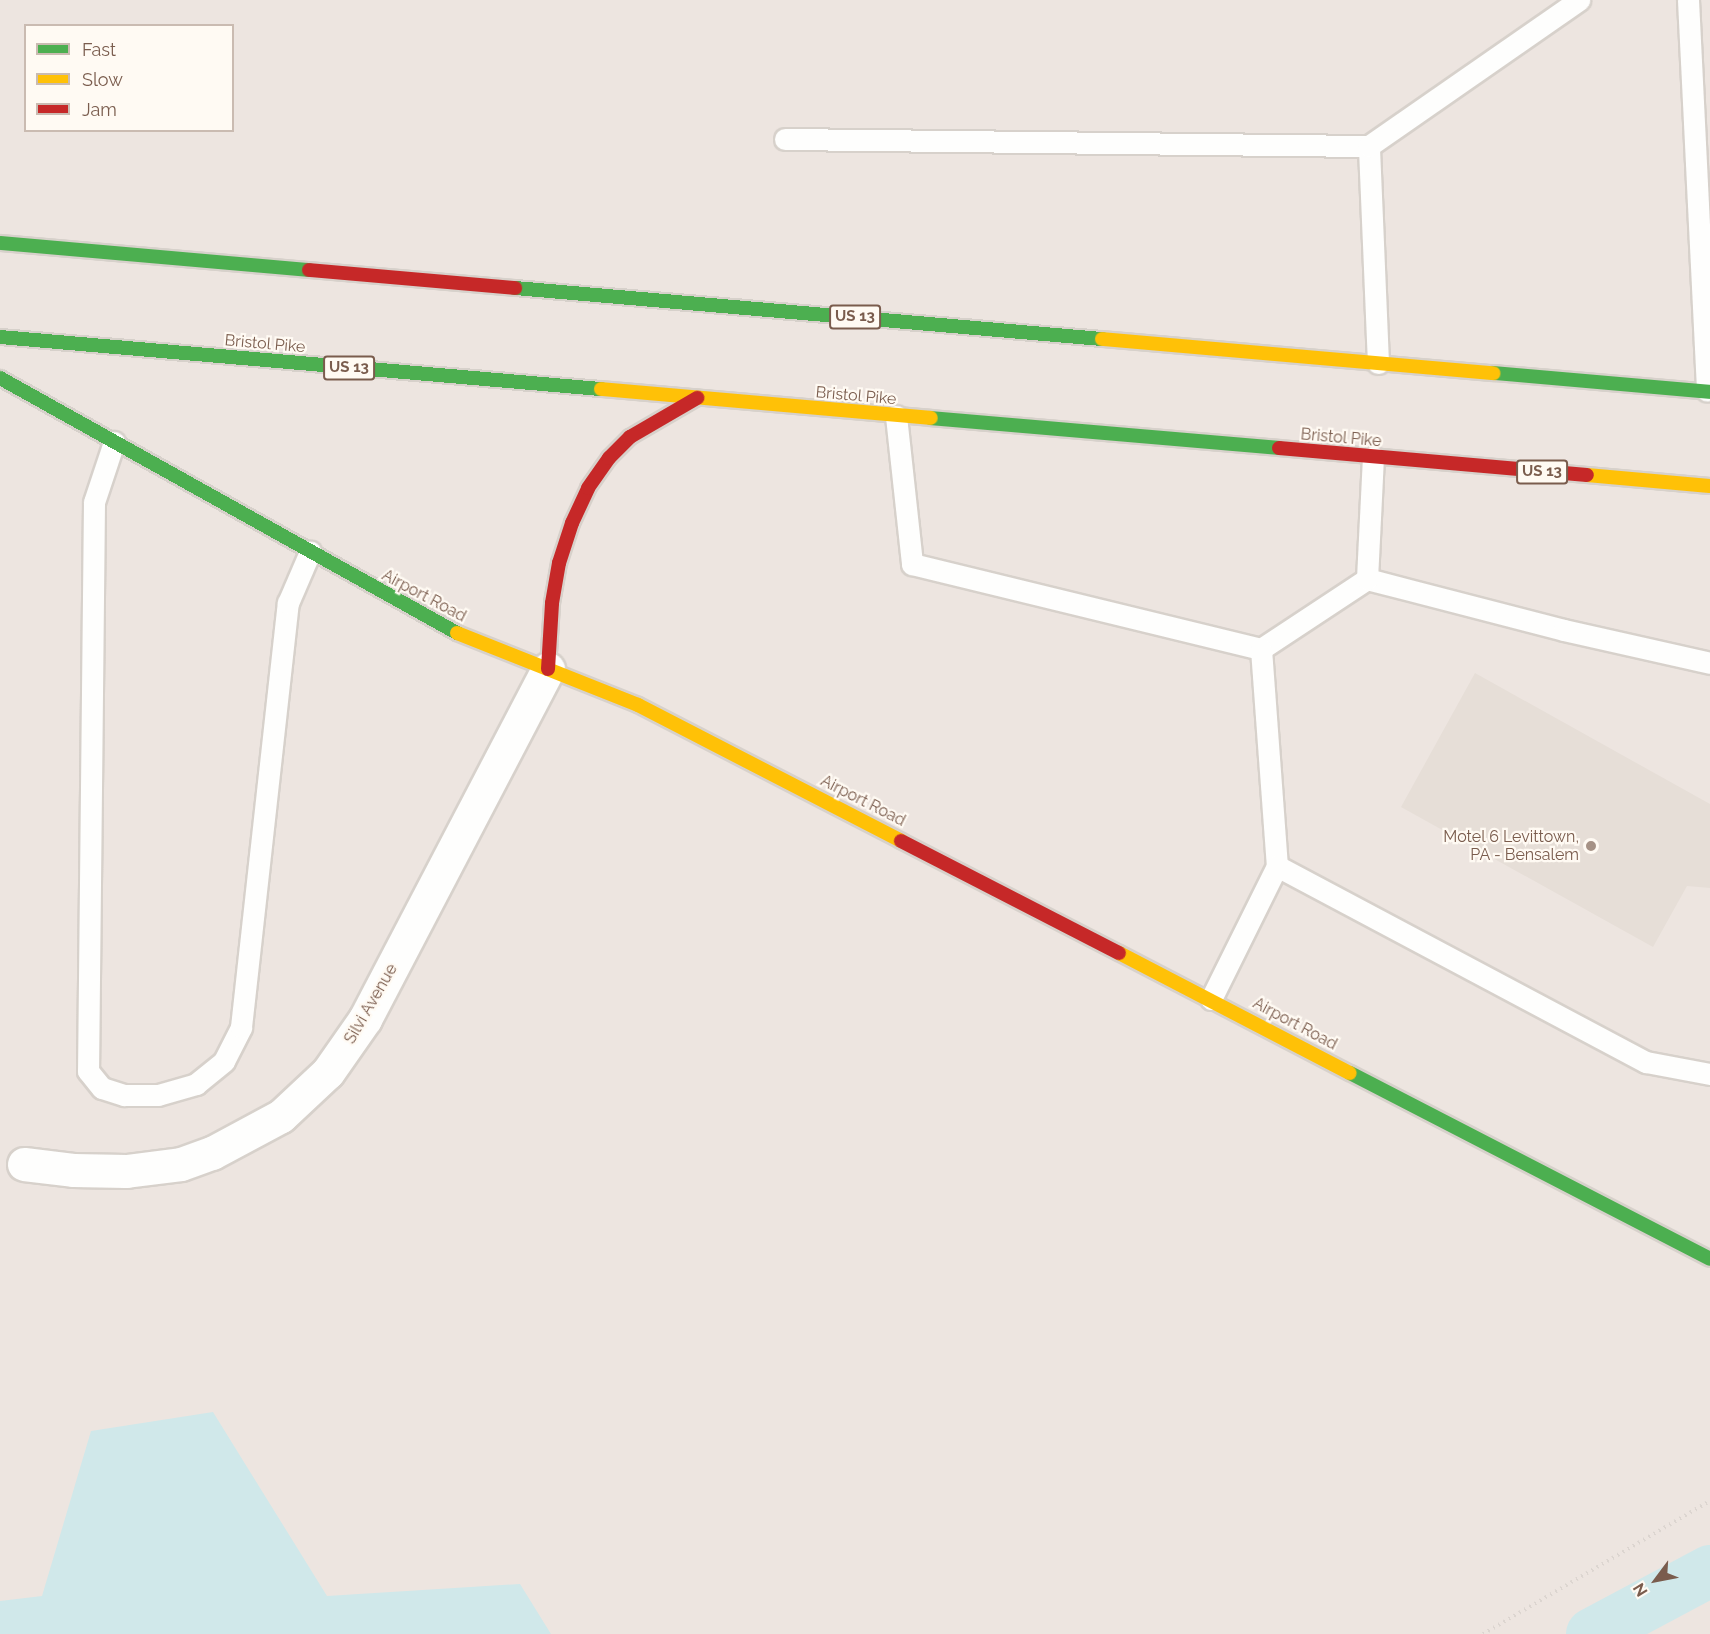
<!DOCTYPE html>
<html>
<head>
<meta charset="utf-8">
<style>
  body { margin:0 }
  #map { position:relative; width:1710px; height:1634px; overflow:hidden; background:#f9f5f0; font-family:Raleway,sans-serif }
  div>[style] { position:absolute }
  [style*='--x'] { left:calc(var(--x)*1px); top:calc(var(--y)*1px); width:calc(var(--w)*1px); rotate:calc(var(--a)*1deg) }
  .industrial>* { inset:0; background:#ede5e0 }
  .water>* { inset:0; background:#d0e8ea }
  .canal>* { height:52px; margin:-26px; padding:0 26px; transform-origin:26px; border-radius:26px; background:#d0e8ea }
  .building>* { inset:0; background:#e6ded7 }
  .path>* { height:4px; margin-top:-2px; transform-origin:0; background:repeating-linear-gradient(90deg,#dcd5d0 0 1.5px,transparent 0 6px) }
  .roads { filter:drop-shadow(2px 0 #d7d1cb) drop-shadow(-2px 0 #d7d1cb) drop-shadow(0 2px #d7d1cb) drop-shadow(0 -2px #d7d1cb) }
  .lane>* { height:21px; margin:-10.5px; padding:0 10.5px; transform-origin:10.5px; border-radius:10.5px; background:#fefefd }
  .street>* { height:33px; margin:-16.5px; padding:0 16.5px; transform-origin:16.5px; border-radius:16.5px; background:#fefefd }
  .fast>* { height:14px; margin:-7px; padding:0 7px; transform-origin:7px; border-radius:7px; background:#4caf50 }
  .slow>* { height:14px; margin:-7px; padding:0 7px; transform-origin:7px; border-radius:7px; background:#ffc107 }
  .jam>* { height:14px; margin:-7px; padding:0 7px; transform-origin:7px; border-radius:7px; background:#c62828 }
  .dots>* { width:16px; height:16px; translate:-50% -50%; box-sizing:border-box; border:3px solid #fffaf3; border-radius:50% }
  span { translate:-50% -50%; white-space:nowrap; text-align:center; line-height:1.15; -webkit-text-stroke:4.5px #fffaf3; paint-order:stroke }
  .shield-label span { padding:2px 4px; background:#fffaf3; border:2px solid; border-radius:4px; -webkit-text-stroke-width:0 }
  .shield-label { font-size:15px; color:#7a5c4d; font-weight:700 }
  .street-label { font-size:16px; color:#7a5c4d }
  .poi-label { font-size:16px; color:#7a5c4d }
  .right { translate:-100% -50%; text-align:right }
  .legend { position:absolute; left:24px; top:24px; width:210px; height:108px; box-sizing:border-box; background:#fffaf3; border:2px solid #cabbb1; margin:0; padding:8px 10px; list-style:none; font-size:18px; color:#7a5c4d }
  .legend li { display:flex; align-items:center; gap:12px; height:30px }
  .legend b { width:30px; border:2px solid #cabbb1 }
  .north { position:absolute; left:1626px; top:1550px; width:60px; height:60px; -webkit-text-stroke:4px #fffaf3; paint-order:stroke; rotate:238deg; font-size:16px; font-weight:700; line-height:24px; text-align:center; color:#7a5c4d }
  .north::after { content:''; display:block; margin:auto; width:21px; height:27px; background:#7a5c4d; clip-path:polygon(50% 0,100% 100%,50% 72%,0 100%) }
</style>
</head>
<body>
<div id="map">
  <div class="industrial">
    <div style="clip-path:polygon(evenodd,0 0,1710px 0,1710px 1634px,0 1634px,0 0,26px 26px,232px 26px,232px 130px,26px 130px,26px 26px)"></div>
  </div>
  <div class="water">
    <div style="clip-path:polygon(213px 1412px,327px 1596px,520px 1584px,551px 1634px,0 1634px,0 1601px,42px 1596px,91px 1431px)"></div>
  </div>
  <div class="canal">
    <div style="--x:1592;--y:1634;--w:134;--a:-28.1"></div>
  </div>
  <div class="building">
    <div style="clip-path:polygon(1475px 673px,1710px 804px,1710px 888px,1687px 886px,1653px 947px,1401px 807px)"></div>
  </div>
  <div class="path">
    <div style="--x:1483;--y:1634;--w:263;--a:-30.4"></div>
  </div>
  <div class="roads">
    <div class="lane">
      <div style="--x:1688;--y:0;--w:391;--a:87.2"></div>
      <div style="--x:785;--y:139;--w:584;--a:0.69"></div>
      <div style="--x:1378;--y:363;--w:217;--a:-92.4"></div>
      <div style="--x:1369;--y:146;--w:256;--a:-34.8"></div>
      <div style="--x:896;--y:416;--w:149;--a:83.8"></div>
      <div style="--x:912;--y:564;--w:359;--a:13.7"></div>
      <div style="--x:1261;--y:649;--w:127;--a:-33.4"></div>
      <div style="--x:1367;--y:579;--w:203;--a:14.5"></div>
      <div style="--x:1564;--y:630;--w:150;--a:12.7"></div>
      <div style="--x:114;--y:442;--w:63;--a:108.4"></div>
      <div style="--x:94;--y:502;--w:569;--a:90.6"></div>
      <div style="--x:88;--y:1071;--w:22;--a:51"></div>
      <div style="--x:102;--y:1088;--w:23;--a:18"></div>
      <div style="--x:124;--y:1095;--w:34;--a:0"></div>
      <div style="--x:158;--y:1095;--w:40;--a:-16"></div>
      <div style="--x:196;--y:1084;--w:36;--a:-39"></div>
      <div style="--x:224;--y:1061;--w:38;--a:-63"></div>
      <div style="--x:241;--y:1027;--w:427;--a:-83.7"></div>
      <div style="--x:288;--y:603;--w:56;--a:-66.7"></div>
      <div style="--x:1367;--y:579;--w:122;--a:-87.2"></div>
      <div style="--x:1261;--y:649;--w:218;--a:85.8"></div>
      <div style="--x:1211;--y:999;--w:148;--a:-63.6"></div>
      <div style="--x:1277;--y:866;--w:418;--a:28"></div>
      <div style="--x:1646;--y:1062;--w:65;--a:10.6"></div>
    </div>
    <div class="street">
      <div style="--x:24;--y:1164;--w:49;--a:7"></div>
      <div style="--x:73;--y:1170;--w:53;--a:1.1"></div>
      <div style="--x:126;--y:1171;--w:55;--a:-7.3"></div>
      <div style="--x:181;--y:1164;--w:33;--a:-20"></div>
      <div style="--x:212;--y:1153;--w:78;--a:-28.2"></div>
      <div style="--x:281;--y:1116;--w:64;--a:-43.1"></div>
      <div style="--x:328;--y:1072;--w:65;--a:-55.1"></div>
      <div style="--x:365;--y:1019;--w:395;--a:-62.4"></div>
    </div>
    <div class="fast">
      <div style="--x:0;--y:243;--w:310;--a:5"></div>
      <div style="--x:515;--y:288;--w:589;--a:4.97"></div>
      <div style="--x:0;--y:337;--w:603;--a:4.95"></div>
      <div style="--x:1494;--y:373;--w:217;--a:5"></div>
      <div style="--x:0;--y:378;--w:523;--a:29.16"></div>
      <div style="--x:931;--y:418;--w:349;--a:4.9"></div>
      <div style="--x:1350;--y:1073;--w:405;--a:27.3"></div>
    </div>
    <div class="slow">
      <div style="--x:1102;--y:339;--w:393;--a:5"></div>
      <div style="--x:601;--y:389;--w:331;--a:5"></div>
      <div style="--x:1587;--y:475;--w:123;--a:5.1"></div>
      <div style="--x:457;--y:633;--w:195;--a:21.7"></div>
      <div style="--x:638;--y:705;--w:296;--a:27.3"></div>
      <div style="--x:1119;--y:953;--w:260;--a:27.5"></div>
    </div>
    <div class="jam">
      <div style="--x:309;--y:270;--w:207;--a:5"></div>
      <div style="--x:1279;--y:448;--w:309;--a:5"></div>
      <div style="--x:548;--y:669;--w:66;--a:-86.5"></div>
      <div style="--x:552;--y:603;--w:41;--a:-80.1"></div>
      <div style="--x:559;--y:563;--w:42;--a:-72"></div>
      <div style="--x:572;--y:523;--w:38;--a:-65"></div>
      <div style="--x:588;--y:488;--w:37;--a:-55"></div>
      <div style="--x:609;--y:458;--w:30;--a:-45"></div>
      <div style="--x:630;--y:437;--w:78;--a:-30.2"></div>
      <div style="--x:901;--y:841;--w:245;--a:27.2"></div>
    </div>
  </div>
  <div class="dots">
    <div style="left:1591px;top:846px;background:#a69286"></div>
  </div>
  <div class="shield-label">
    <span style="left:855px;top:317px">US 13</span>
    <span style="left:349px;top:368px">US 13</span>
    <span style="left:1542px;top:472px">US 13</span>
  </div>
  <div class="street-label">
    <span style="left:265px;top:344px;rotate:5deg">Bristol Pike</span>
    <span style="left:856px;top:396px;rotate:5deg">Bristol Pike</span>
    <span style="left:1341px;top:438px;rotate:5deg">Bristol Pike</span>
    <span style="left:424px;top:596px;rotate:28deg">Airport Road</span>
    <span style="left:863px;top:801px;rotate:27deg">Airport Road</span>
    <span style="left:371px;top:1004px;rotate:-60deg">Silvi Avenue</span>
    <span style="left:1295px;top:1024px;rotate:28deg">Airport Road</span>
  </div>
  <div class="poi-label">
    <span class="right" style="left:1579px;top:846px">Motel 6 Levittown,<br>PA - Bensalem</span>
  </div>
  <ul class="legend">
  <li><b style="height:8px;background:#4caf50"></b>Fast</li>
  <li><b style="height:8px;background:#ffc107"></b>Slow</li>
  <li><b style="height:8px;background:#c62828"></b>Jam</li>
  </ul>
  <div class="north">N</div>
</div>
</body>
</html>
